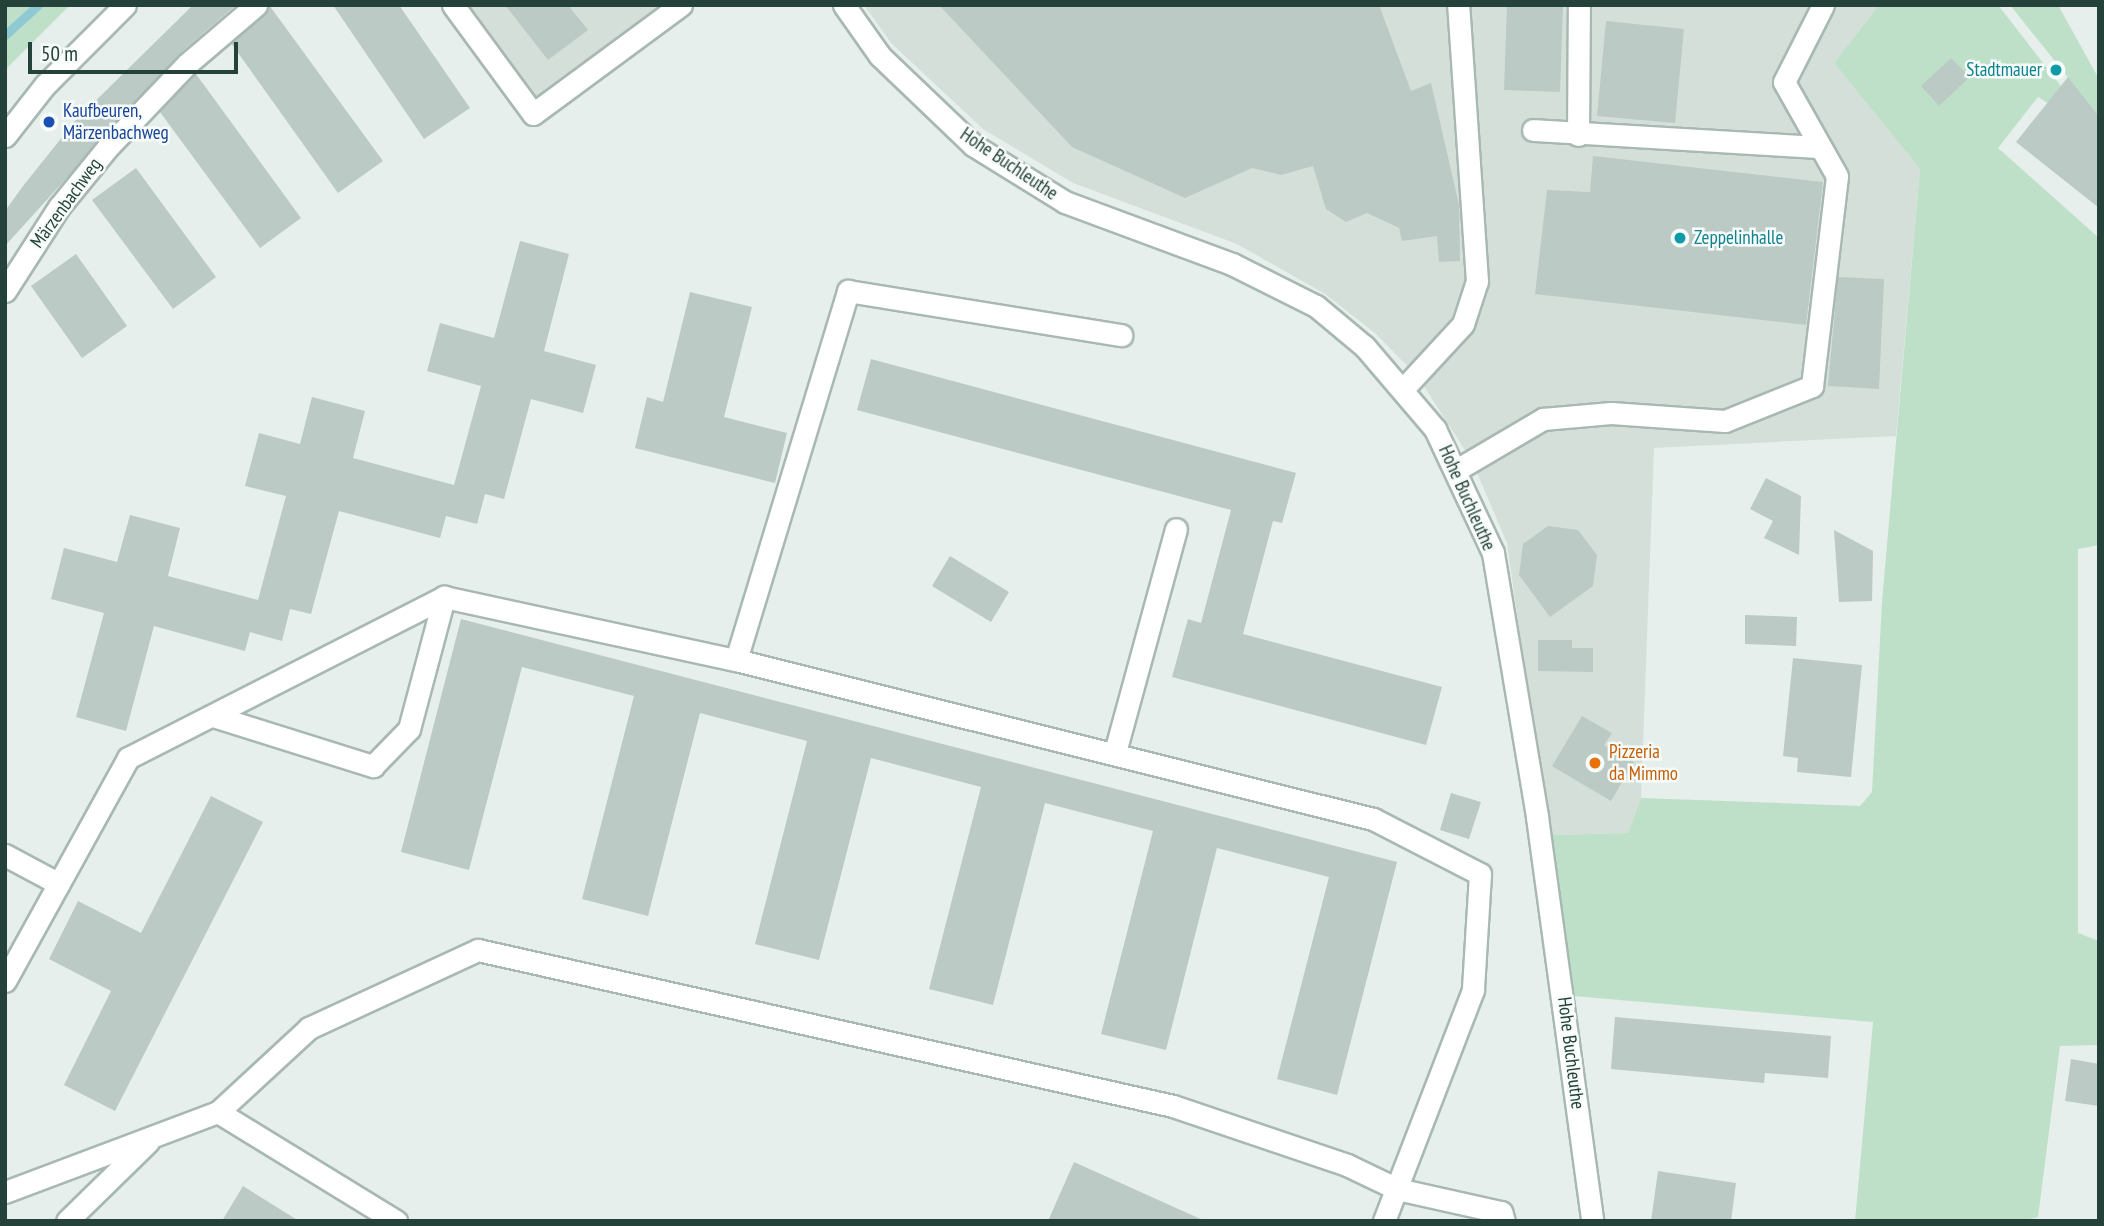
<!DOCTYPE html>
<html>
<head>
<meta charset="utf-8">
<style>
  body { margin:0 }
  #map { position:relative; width:2104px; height:1226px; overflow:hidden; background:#e6efeb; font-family:"PT Sans Narrow",sans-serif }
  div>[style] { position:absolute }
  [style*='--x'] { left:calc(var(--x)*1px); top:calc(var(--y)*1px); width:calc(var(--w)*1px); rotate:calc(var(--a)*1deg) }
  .built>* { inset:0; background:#d4dfda }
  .green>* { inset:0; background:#bfe0c8 }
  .stream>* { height:9px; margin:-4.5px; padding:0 4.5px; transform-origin:4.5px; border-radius:4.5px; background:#8ec9d4 }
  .building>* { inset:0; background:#bbcac4 }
  .roads { filter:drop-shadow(2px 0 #a8b8b2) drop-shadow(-2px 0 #a8b8b2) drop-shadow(0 2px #a8b8b2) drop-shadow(0 -2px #a8b8b2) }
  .minor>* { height:21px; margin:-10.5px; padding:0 10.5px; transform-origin:10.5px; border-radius:10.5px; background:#fff }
  .dots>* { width:19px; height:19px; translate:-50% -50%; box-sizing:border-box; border:4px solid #f7fbf9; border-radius:50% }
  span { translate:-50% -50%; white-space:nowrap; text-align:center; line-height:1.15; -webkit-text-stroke:5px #f7fbf9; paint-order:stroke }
  .culture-label { font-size:19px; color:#0d838f }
  .right { translate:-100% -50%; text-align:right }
  .left { translate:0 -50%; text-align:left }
  .transit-label { font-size:19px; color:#164399 }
  .street-label { font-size:19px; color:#24423a }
  .food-label { font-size:19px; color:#c56008 }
  .frame { position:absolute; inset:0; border:7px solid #24423a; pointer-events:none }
  .scale { position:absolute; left:28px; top:42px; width:210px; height:32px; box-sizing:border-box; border:4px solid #24423a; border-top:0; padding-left:9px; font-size:21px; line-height:24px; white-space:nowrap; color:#24423a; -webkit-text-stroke:5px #f7fbf9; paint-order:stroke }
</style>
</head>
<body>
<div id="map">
  <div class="built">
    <div style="clip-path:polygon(465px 5px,669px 5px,535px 105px)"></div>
    <div style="clip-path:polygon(864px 5px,1879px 5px,1834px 63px,1920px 169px,1896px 436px,1654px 448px,1641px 798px,1628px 833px,1548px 835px,1507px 543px,1472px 461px,1418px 377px,1376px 334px,1325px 294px,1237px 244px,1073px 183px,983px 129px,891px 43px)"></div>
  </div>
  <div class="green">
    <div style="clip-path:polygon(5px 5px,70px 5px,5px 70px)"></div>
    <div style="clip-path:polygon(1879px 5px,1998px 5px,2099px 135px,2038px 97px,1998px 148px,2099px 238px,2099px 545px,2078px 549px,2078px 933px,2099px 941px,2099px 1045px,2060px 1046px,2038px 1217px,2021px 1221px,1855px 1221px,1873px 1022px,1574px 996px,1548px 835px,1628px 833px,1641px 798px,1860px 806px,1872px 792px,1882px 602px,1920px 169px,1834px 63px)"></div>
    <div style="clip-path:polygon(2010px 5px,2058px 5px,2099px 79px,2099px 116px)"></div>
  </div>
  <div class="stream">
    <div style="--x:5;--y:35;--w:45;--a:-42.3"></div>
  </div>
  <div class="building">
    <div style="clip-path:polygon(193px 5px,236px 5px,178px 55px,5px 246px,5px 211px,23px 186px,75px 121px)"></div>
    <div style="clip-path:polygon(269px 5px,383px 161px,338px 193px,231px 43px)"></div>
    <div style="clip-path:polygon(333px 5px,399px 5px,470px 108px,424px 139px)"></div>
    <div style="clip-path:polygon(505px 5px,568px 5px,588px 30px,548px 60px)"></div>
    <div style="clip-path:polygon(939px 5px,1379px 5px,1411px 91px,1431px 83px,1459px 205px,1460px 261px,1439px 262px,1437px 236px,1402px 241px,1399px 228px,1367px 213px,1346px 222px,1326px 209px,1313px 166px,1281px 175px,1252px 168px,1185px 198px,1072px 147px)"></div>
    <div style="clip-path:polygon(1507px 5px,1563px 5px,1560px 92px,1504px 90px)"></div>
    <div style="clip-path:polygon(1606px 21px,1684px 29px,1675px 123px,1597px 116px)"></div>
    <div style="clip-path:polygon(1951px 58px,1970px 77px,1939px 106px,1921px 86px)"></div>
    <div style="clip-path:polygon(196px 74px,301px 218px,260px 248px,160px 112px)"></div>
    <div style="clip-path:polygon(2068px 77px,2099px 116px,2099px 208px,2016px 142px)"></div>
    <div style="clip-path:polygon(1593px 156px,1823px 182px,1806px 325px,1535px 294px,1547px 190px,1590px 192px)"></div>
    <div style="clip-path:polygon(136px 168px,216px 277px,173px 309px,92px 200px)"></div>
    <div style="clip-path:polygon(520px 241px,569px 254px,544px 351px,596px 365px,583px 413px,531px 399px,504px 499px,485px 494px,477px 524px,446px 516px,440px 538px,339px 511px,311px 614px,290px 609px,282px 641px,250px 632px,245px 651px,154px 626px,126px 731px,76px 717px,104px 613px,51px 599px,64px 548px,117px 562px,130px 515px,180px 528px,168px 576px,258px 600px,286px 496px,245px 486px,259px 433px,300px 444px,312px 397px,365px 411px,353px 458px,454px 485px,481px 386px,427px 371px,440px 323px,494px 338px)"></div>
    <div style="clip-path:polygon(76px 254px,127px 326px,82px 358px,31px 286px)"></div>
    <div style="clip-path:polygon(1838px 277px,1884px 279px,1879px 389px,1828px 386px)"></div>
    <div style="clip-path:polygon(690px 292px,752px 307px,724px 417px,787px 433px,775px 483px,635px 448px,647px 397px,663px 402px)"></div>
    <div style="clip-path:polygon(871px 359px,1296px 473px,1282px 523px,1273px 521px,1243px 634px,1442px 687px,1426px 745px,1172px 677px,1188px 619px,1201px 623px,1231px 510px,857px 410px)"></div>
    <div style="clip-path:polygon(1766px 478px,1801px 496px,1799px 555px,1764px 538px,1773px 521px,1750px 509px)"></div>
    <div style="clip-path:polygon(1548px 526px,1578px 530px,1597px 555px,1593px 586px,1550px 617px,1519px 575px,1523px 544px)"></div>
    <div style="clip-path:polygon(1834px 530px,1873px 551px,1872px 601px,1839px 602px)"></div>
    <div style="clip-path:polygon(950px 556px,1009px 592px,991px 622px,932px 586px)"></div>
    <div style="clip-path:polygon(1745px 615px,1797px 617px,1796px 646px,1745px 644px)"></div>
    <div style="clip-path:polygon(461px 619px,1397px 862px,1337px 1095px,1277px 1079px,1329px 877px,1217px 848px,1166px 1050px,1101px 1034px,1153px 831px,1045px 803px,993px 1005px,929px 989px,981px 787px,871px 758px,819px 960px,755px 944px,807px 741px,700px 713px,648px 916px,582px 899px,634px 696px,522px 667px,469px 870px,401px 852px)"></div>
    <div style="clip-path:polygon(1538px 640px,1572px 640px,1572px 648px,1593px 648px,1593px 672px,1538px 671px)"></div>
    <div style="clip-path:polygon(1793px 658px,1862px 665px,1851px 777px,1797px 772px,1798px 758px,1783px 756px)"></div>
    <div style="clip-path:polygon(1582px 716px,1612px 733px,1604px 745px,1634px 762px,1611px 801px,1552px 766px)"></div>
    <div style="clip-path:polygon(1451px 793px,1481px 802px,1469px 839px,1440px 830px)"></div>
    <div style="clip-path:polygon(211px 796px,263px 822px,115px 1111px,64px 1085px,111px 991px,49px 959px,78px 901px,141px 933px)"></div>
    <div style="clip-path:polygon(1615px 1017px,1831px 1036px,1828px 1078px,1765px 1073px,1764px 1083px,1611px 1069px)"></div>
    <div style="clip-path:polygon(2071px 1059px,2099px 1064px,2099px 1106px,2065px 1101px)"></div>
    <div style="clip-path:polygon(1074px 1162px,1205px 1221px,1048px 1221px)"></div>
    <div style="clip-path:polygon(1658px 1171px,1736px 1183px,1731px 1221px,1651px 1221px)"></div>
    <div style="clip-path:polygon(243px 1186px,299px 1221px,222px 1221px)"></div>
  </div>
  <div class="roads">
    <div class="minor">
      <div style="--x:453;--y:5;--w:135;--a:53.7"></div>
      <div style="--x:533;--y:114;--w:184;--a:-36.4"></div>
      <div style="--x:844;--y:5;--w:62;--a:54.8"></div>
      <div style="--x:880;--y:56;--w:129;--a:43.7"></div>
      <div style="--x:973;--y:145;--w:108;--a:31.8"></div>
      <div style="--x:1065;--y:202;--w:178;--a:20.4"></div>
      <div style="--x:1232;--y:264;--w:94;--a:26.6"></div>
      <div style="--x:1316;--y:306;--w:64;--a:39.9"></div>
      <div style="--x:1365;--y:347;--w:108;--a:49.5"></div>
      <div style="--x:1435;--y:429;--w:137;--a:64.9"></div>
      <div style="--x:1493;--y:553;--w:268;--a:80.5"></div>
      <div style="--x:1537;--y:817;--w:408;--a:82.2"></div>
      <div style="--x:1533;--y:130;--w:287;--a:3.4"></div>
      <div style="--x:1578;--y:135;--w:130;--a:-89.6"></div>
      <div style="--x:5;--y:136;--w:65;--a:-51.9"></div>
      <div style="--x:45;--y:85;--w:113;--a:-45"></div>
      <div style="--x:5;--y:291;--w:100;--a:-57.3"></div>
      <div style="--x:59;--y:207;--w:76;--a:-50.9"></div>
      <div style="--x:107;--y:148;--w:116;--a:-46.4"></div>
      <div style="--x:187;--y:64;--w:91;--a:-40.5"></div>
      <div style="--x:1404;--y:388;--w:87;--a:-47.3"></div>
      <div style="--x:1463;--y:324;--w:45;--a:-72"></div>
      <div style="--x:1477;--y:281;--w:277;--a:-93.9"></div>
      <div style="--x:1458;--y:469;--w:99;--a:-30.5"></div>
      <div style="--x:1543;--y:419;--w:68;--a:-5"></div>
      <div style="--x:1611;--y:413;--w:114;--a:4"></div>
      <div style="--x:1725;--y:421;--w:94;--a:-21.9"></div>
      <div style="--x:1812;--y:386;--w:211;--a:-83.2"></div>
      <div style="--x:1837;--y:176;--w:108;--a:-119.4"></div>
      <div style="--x:1784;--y:82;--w:86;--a:-63.1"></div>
      <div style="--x:736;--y:660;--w:386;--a:-73.1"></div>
      <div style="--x:848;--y:291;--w:277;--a:9.2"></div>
      <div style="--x:213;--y:716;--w:168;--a:17.4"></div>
      <div style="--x:373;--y:766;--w:52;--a:-45.8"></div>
      <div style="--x:409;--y:729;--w:137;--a:-75.1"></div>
      <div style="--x:1115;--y:752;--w:231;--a:-74.7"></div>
      <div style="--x:5;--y:855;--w:61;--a:28.2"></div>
      <div style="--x:5;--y:981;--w:255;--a:-61.1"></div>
      <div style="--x:128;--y:758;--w:355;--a:-27"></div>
      <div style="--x:444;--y:597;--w:299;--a:12.2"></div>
      <div style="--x:736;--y:660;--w:657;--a:14.02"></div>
      <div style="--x:1373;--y:819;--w:120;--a:27.2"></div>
      <div style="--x:1480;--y:874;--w:116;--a:93.5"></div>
      <div style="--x:1473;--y:990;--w:248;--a:111.1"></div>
      <div style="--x:218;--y:1112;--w:209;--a:31.5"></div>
      <div style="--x:5;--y:1192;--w:228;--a:-20.6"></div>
      <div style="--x:218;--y:1112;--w:124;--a:-42.7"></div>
      <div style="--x:309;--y:1028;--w:186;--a:-24.8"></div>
      <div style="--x:478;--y:950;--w:712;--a:12.65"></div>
      <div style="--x:1173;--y:1106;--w:184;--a:18.7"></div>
      <div style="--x:1347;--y:1165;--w:55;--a:25.6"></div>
      <div style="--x:1397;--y:1189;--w:107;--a:12.5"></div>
      <div style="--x:1501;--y:1212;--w:9;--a:72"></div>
      <div style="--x:67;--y:1221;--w:113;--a:-44.3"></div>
    </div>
  </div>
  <div class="dots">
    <div style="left:2056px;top:70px;background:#0f9aa8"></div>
    <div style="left:49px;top:122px;background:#1a4fb4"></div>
    <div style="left:1680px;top:238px;background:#0f9aa8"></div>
    <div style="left:1595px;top:763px;background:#e8710a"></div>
  </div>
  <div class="culture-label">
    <span class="right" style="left:2042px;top:70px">Stadtmauer</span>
    <span class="left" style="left:1694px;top:238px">Zeppelinhalle</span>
  </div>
  <div class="transit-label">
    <span class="left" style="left:63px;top:122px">Kaufbeuren,<br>Märzenbachweg</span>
  </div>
  <div class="street-label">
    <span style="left:1009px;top:164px;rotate:34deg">Hohe Buchleuthe</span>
    <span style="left:66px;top:203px;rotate:-54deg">Märzenbachweg</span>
    <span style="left:1467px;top:498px;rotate:66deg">Hohe Buchleuthe</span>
    <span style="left:1571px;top:1053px;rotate:83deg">Hohe Buchleuthe</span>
  </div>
  <div class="food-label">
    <span class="left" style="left:1609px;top:763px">Pizzeria<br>da Mimmo</span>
  </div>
  <div class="frame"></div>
  <div class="scale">50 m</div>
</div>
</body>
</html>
